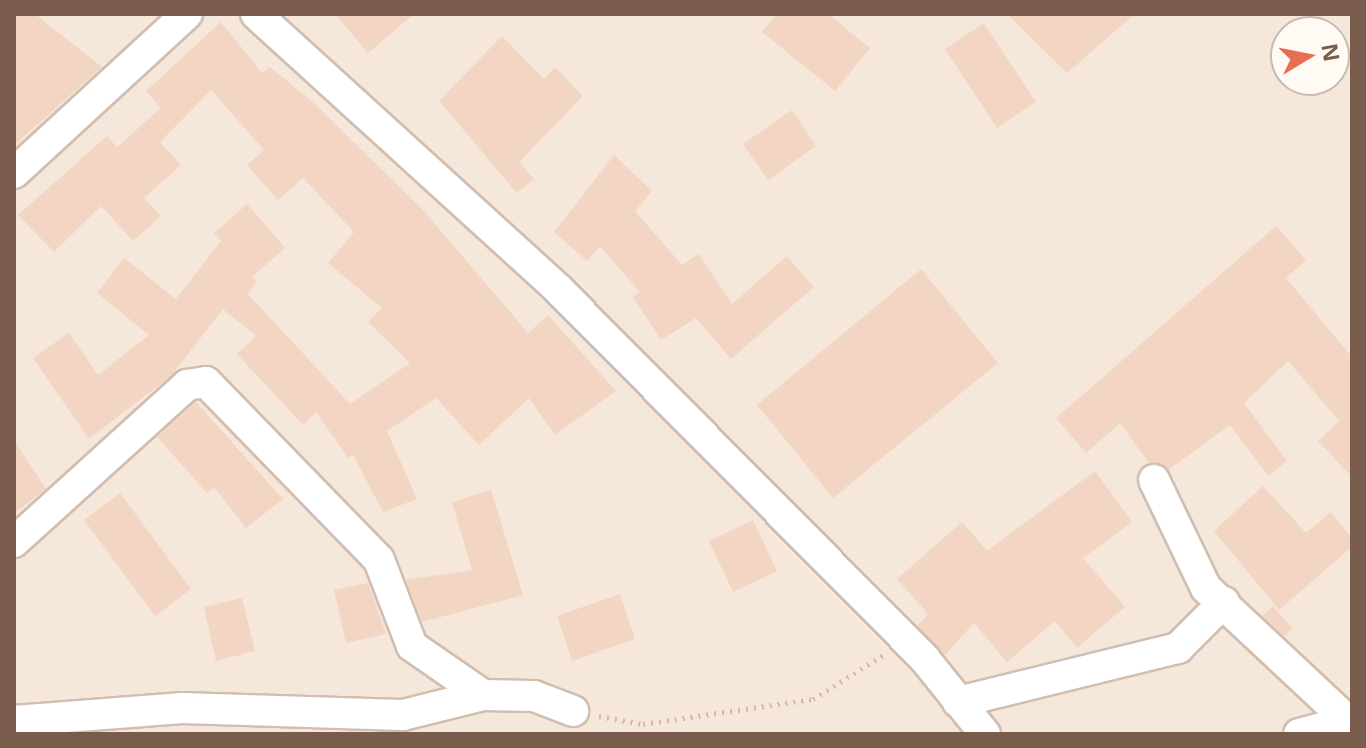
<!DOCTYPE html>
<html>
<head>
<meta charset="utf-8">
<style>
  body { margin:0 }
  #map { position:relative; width:1366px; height:748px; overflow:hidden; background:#fdf6ec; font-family:"Open Sans",sans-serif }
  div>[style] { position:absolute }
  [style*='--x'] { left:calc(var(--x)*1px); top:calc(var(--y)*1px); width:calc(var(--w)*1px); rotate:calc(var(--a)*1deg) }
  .residential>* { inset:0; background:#f5e8da }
  .building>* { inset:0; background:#f3d5c3 }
  .path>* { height:5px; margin-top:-2.5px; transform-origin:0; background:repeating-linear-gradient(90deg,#d9b8a5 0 2px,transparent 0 8px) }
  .roads { filter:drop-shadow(2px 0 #d1beb0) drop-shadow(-2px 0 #d1beb0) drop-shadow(0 2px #d1beb0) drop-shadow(0 -2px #d1beb0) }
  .street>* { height:30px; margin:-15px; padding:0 15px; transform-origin:15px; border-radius:15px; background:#fff }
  span { translate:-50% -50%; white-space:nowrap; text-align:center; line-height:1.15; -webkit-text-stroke:6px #fffaf3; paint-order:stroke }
  .frame { position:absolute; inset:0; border:16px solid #7a5c4d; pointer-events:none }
  .north { position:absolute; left:1270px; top:16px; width:80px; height:80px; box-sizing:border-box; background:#fffaf3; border:2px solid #cabbb1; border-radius:50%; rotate:80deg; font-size:22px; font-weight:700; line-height:32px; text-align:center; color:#7a5c4d }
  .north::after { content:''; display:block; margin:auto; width:28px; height:36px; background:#e76f51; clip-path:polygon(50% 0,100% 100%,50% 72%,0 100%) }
</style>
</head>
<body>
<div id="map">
  <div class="residential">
    <div style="clip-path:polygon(evenodd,14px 14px,1352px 14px,1352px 734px,14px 734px,14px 14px,1286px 32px,1334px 32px,1334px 80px,1286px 80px,1286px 32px)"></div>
  </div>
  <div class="building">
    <div style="clip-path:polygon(14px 14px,35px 14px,102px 67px,14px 145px)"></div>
    <div style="clip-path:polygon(335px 14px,414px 14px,368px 53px)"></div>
    <div style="clip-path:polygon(777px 14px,828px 14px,870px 48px,835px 91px,762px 32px)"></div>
    <div style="clip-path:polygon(1007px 14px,1135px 14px,1067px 73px)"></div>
    <div style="clip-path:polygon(221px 22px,262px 73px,270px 67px,315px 104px,423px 210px,528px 333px,548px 315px,616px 391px,555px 435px,529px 398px,479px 445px,436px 398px,387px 431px,417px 499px,383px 512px,353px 455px,348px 458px,316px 412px,303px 425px,237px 354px,256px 336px,223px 309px,171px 376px,89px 439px,33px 358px,69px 333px,98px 375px,149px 335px,97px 293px,124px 258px,176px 299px,221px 241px,214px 233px,247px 204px,285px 248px,252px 277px,257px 282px,248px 294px,350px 404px,410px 363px,368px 322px,382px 308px,328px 263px,354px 232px,303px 178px,278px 200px,247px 165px,264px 150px,211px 90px,160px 142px,181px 165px,144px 198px,161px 216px,133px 241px,101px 206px,54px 252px,18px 215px,107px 136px,117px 147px,161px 108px,146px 91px)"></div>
    <div style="clip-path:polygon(984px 23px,1036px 102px,997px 128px,945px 49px)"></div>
    <div style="clip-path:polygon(502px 36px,544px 79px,555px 67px,583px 96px,519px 162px,534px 179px,517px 193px,439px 101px)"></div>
    <div style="clip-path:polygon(792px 110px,816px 146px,768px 180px,743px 144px)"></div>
    <div style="clip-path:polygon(614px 155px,652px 191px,635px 211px,682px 265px,699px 254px,732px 304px,787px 256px,814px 287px,731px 359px,696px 318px,661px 340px,633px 297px,640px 292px,600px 246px,587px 261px,554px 232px)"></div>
    <div style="clip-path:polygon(1276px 226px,1306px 260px,1286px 278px,1352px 357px,1352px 477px,1318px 441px,1339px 421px,1288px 361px,1244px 403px,1287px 461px,1268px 476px,1230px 425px,1168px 470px,1149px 463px,1120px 423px,1086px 453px,1056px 418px)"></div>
    <div style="clip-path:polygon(921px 269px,998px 363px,833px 498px,757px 405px)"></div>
    <div style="clip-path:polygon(196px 402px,283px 499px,246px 528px,214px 487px,207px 493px,157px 437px)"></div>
    <div style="clip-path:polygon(14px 440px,46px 489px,14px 513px)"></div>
    <div style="clip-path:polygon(1095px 471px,1132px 522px,1083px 558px,1125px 607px,1077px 648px,1055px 621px,1007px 662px,974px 623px,945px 655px,917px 626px,928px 614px,897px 579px,962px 522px,987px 551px)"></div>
    <div style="clip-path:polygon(1263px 486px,1306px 533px,1331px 512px,1352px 538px,1352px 547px,1279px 610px,1214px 531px)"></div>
    <div style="clip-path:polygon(491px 490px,523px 595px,422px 622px,406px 580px,472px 570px,452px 502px)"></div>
    <div style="clip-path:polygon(120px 493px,191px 589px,155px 616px,84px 520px)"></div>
    <div style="clip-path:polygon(753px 520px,777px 571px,733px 592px,709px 541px)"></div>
    <div style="clip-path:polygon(368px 583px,386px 634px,346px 643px,334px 590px)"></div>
    <div style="clip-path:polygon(620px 594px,635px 639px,572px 661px,557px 616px)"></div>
    <div style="clip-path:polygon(242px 598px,255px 651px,216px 661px,204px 607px)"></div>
    <div style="clip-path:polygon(1273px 606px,1293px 629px,1284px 636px,1262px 616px)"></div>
  </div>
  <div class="path">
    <div style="--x:599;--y:716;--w:45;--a:10.3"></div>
    <div style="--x:643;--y:724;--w:172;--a:-8.4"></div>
    <div style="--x:813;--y:699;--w:85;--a:-32"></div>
  </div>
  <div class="roads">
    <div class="street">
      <div style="--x:256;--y:14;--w:408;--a:42.3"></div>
      <div style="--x:558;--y:289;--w:520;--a:45.23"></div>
      <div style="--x:924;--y:658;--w:97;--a:51.2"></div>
      <div style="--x:14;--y:173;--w:235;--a:-42.6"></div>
      <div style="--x:1154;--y:480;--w:120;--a:64.3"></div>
      <div style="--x:1206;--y:588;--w:195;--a:43.1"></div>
      <div style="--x:14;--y:542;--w:234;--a:-42.2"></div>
      <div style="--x:187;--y:385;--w:19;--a:-9"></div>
      <div style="--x:206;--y:382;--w:248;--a:45.8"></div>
      <div style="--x:379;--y:560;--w:92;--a:69"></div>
      <div style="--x:412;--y:646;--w:86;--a:34.6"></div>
      <div style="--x:958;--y:702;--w:227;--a:-13.8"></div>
      <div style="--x:1178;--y:648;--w:65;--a:-45"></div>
      <div style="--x:14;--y:721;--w:169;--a:-4.4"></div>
      <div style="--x:182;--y:708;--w:221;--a:1.8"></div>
      <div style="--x:403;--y:715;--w:82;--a:-14"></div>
      <div style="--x:483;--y:695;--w:51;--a:1.1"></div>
      <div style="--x:534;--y:696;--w:42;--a:21"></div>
      <div style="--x:1299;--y:734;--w:55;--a:-14.8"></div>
    </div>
  </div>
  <div class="frame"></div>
  <div class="north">N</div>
</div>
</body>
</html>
